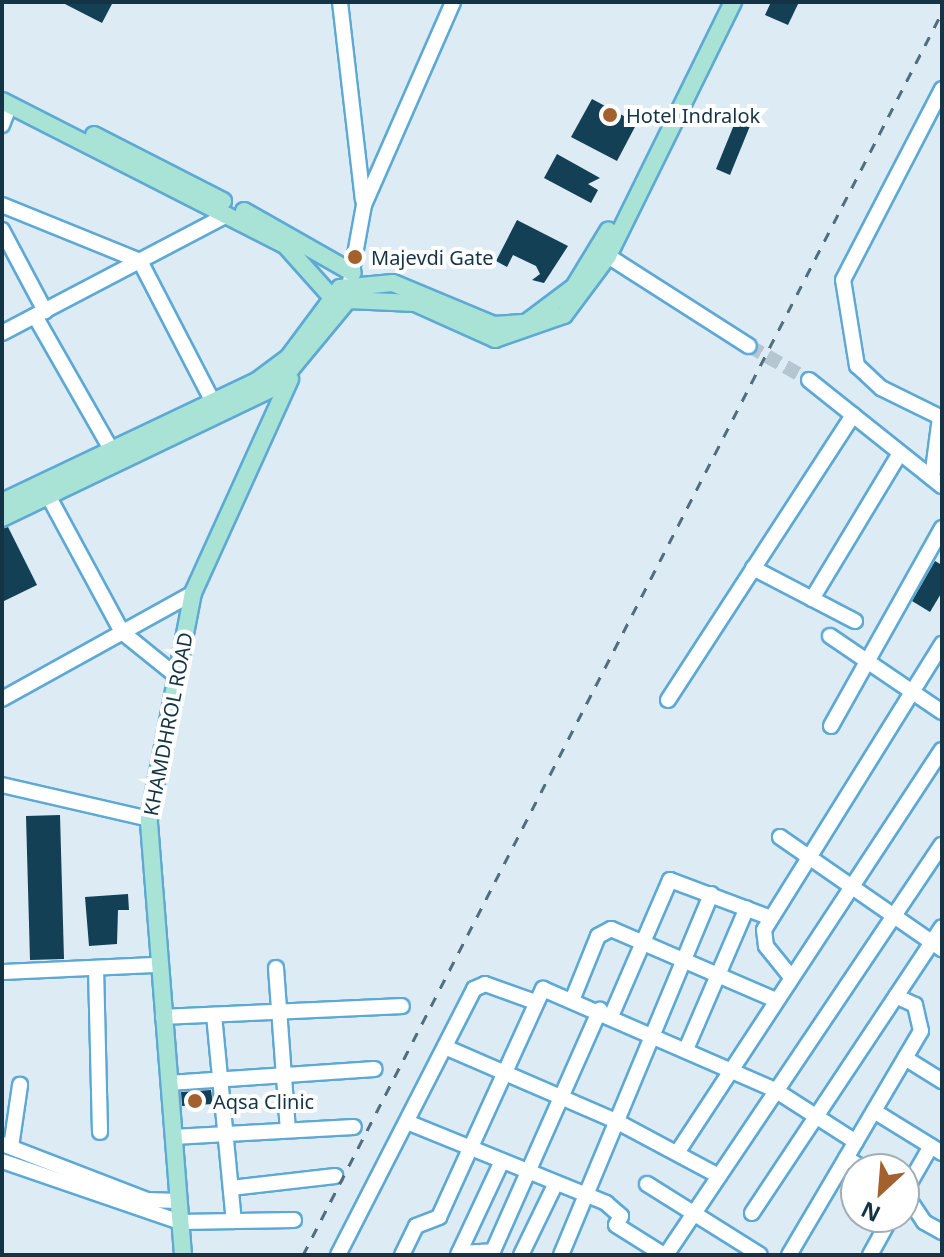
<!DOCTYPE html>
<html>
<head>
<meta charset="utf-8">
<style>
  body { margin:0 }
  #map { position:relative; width:944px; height:1257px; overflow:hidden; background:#ddebf4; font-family:"Noto Sans",sans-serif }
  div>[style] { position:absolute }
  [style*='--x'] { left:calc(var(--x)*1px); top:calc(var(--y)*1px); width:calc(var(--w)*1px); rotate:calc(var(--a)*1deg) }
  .building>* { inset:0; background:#144056 }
  .minor-tunnel>* { height:14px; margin-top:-7px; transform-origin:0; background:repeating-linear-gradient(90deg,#b5c6d1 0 14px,transparent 0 21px) }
  .roads { filter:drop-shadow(2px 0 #5da9d5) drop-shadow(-2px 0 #5da9d5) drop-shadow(0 2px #5da9d5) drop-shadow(0 -2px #5da9d5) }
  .minor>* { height:14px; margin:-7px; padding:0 7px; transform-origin:7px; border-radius:7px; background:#fff }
  .major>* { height:16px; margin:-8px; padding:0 8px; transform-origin:8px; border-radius:8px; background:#a9e3d5 }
  .rail>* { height:3px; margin-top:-1.5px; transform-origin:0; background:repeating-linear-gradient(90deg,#526d7c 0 10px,transparent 0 20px) }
  .dots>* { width:22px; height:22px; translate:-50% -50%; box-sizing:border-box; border:4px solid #fff; border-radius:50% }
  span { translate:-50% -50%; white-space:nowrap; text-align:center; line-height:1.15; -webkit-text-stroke:8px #fff; paint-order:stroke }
  .poi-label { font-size:20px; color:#143446 }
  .left { translate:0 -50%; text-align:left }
  .street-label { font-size:20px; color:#143446 }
  .frame { position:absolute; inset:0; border:4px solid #143446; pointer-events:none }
  .north { position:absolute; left:840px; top:1153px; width:80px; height:80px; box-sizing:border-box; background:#fff; border:2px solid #a1aeb5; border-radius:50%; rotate:206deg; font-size:22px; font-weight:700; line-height:32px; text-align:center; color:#143446 }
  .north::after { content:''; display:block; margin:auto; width:28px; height:36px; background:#a3612e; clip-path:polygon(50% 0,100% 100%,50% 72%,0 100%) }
</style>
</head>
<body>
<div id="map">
  <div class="building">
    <div style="clip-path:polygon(61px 2px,113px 2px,102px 23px)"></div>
    <div style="clip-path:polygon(771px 2px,799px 2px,788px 25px,765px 15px)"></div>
    <div style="clip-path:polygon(592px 99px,637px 123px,617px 161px,571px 137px)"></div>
    <div style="clip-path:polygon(738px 115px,752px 121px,730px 175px,716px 169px)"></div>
    <div style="clip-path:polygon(557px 154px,600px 178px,588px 184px,598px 190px,591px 203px,544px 178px)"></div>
    <div style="clip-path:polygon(517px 220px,568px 246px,544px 283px,532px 280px,540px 274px,536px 266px,513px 255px,507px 267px,496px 261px)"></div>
    <div style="clip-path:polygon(8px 527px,37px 585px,2px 602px,2px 529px)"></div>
    <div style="clip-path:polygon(935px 561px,942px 565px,942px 592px,930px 612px,912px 601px)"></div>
    <div style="clip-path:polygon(60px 815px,64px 959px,30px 960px,26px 816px)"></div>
    <div style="clip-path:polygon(128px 894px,129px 910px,118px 910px,117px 944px,89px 946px,85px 897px)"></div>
    <div style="clip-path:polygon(211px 1090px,213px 1104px,182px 1106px,181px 1092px)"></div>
  </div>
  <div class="minor-tunnel">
    <div style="--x:749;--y:346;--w:69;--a:29.5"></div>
  </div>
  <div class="roads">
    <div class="minor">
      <div style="--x:340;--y:2;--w:199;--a:83.4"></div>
      <div style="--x:2;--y:125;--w:22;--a:-69"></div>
      <div style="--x:2;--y:205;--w:149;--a:22.1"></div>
      <div style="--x:140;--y:261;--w:159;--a:62.6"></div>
      <div style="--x:2;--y:230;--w:92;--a:62"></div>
      <div style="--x:608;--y:256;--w:167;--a:32.6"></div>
      <div style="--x:350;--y:282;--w:78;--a:-79.7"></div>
      <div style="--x:364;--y:205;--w:222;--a:-66.3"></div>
      <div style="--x:35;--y:316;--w:153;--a:60.3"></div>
      <div style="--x:2;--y:333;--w:254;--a:-27.7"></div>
      <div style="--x:809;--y:380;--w:170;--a:38.6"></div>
      <div style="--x:932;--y:478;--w:62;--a:-82.5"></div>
      <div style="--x:940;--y:417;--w:66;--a:-153.8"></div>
      <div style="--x:881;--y:388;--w:33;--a:-137"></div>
      <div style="--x:857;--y:366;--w:87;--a:-99.2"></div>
      <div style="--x:843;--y:280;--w:215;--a:-62.6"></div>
      <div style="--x:43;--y:486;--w:166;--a:61.6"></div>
      <div style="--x:122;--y:632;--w:73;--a:38.9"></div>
      <div style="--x:753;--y:568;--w:115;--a:27.5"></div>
      <div style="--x:812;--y:599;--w:170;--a:-58.9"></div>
      <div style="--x:830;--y:636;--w:135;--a:34.2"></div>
      <div style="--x:2;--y:699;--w:218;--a:-29"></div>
      <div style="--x:668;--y:700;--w:340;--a:-57"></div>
      <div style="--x:831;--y:726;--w:227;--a:-60.7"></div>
      <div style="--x:2;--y:785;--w:151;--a:13"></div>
      <div style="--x:780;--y:837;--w:197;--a:34.7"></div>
      <div style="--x:96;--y:968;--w:164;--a:88.6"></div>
      <div style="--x:276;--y:968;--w:162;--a:85.8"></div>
      <div style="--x:2;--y:972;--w:156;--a:-2.6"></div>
      <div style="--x:791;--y:977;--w:40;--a:-129"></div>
      <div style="--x:766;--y:946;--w:16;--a:-97"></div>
      <div style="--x:764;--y:930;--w:337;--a:-58.1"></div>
      <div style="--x:573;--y:998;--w:67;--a:-68"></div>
      <div style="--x:598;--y:936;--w:15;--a:-28"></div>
      <div style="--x:611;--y:929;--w:180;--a:23.3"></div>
      <div style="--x:612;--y:1014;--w:146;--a:-66.6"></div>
      <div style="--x:670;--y:880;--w:108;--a:20.6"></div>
      <div style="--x:214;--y:1015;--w:207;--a:84.5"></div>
      <div style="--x:163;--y:1017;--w:239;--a:-2.6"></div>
      <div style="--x:445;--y:1047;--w:184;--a:23.4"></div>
      <div style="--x:614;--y:1120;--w:119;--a:28.1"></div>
      <div style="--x:687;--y:1047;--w:151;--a:-66.7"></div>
      <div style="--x:905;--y:1058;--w:44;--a:31.9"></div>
      <div style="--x:169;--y:1083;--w:206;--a:-3.9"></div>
      <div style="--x:874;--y:1111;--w:80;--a:31.7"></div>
      <div style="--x:407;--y:1122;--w:215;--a:22.1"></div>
      <div style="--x:606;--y:1203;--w:20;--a:41"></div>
      <div style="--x:621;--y:1216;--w:10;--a:119"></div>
      <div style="--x:616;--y:1225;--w:57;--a:32"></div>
      <div style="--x:173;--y:1137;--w:181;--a:-3.2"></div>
      <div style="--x:2;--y:1144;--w:155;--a:21.1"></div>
      <div style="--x:147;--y:1200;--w:31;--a:2"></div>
      <div style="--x:11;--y:1147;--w:63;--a:-81.7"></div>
      <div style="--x:677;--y:1153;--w:482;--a:-56.7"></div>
      <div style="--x:846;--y:1158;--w:21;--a:31"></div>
      <div style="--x:2;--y:1161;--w:188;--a:18.9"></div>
      <div style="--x:180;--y:1222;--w:114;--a:-1"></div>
      <div style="--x:647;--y:1184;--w:133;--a:32.1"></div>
      <div style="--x:231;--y:1188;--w:105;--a:-6.6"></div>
      <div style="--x:904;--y:1192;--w:36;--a:56"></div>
      <div style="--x:924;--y:1222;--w:21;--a:29"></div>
      <div style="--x:904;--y:1193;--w:54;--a:-60.1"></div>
      <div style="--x:752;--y:1213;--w:343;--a:-56.4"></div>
      <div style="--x:459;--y:1253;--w:34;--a:-3"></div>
      <div style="--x:493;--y:1251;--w:264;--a:-66.1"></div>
      <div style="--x:338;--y:1255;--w:299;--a:-62.9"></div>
      <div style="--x:474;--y:989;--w:12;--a:-24"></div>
      <div style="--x:485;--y:984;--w:53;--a:19.8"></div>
      <div style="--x:402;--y:1255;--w:32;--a:-64"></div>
      <div style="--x:416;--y:1226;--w:25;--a:-21"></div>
      <div style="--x:439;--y:1217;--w:251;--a:-65.5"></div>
      <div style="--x:543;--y:989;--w:253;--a:23.5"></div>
      <div style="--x:775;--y:1090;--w:96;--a:32.7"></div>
      <div style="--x:458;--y:1255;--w:104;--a:-64.9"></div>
      <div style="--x:521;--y:1255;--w:80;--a:-64.1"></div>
      <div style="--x:561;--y:1255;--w:391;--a:-67.4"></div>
      <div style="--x:666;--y:1255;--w:494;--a:-56.1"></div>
      <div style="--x:789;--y:1255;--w:260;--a:-59.5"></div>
      <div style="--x:921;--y:1031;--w:27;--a:-103"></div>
      <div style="--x:915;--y:1005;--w:21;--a:-155"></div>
      <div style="--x:870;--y:1255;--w:43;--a:-61.1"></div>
    </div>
    <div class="major">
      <div style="--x:2;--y:101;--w:318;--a:27"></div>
      <div style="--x:285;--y:245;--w:75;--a:48.2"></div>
      <div style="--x:94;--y:135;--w:145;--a:27.1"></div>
      <div style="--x:244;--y:211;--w:125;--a:29.6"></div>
      <div style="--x:2;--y:502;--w:282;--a:-25.4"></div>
      <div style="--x:257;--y:381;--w:39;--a:-37"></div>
      <div style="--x:288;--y:358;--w:87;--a:-53.4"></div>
      <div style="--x:340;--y:288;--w:53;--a:-5.4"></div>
      <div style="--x:393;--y:283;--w:109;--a:22.6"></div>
      <div style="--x:494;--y:325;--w:32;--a:-4"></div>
      <div style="--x:526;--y:323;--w:60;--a:-36.9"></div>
      <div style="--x:574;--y:287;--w:66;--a:-58.7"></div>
      <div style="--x:2;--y:518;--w:304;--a:-25.6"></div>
      <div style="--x:276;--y:387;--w:113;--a:-50.4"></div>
      <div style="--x:348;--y:300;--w:67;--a:2.6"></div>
      <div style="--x:415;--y:303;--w:88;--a:24.2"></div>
      <div style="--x:495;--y:339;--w:73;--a:-19.2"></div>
      <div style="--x:564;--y:315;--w:74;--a:-53.3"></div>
      <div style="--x:608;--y:256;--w:283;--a:-63.8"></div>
      <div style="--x:183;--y:1255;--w:437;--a:-94.5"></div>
      <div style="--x:149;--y:819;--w:230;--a:-79"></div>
      <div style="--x:193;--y:593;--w:235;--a:-65.6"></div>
    </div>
  </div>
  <div class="rail">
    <div style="--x:303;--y:1255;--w:1398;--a:-62.79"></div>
  </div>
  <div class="dots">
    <div style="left:610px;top:115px;background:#a3612e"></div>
    <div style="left:355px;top:257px;background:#a3612e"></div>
    <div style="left:195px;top:1101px;background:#a3612e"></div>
  </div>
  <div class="poi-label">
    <span class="left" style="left:626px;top:115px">Hotel Indralok</span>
    <span class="left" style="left:371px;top:257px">Majevdi Gate</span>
    <span class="left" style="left:213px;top:1101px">Aqsa Clinic</span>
  </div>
  <div class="street-label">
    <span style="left:168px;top:724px;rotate:-79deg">KHAMDHROL ROAD</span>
  </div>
  <div class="frame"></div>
  <div class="north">N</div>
</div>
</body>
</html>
